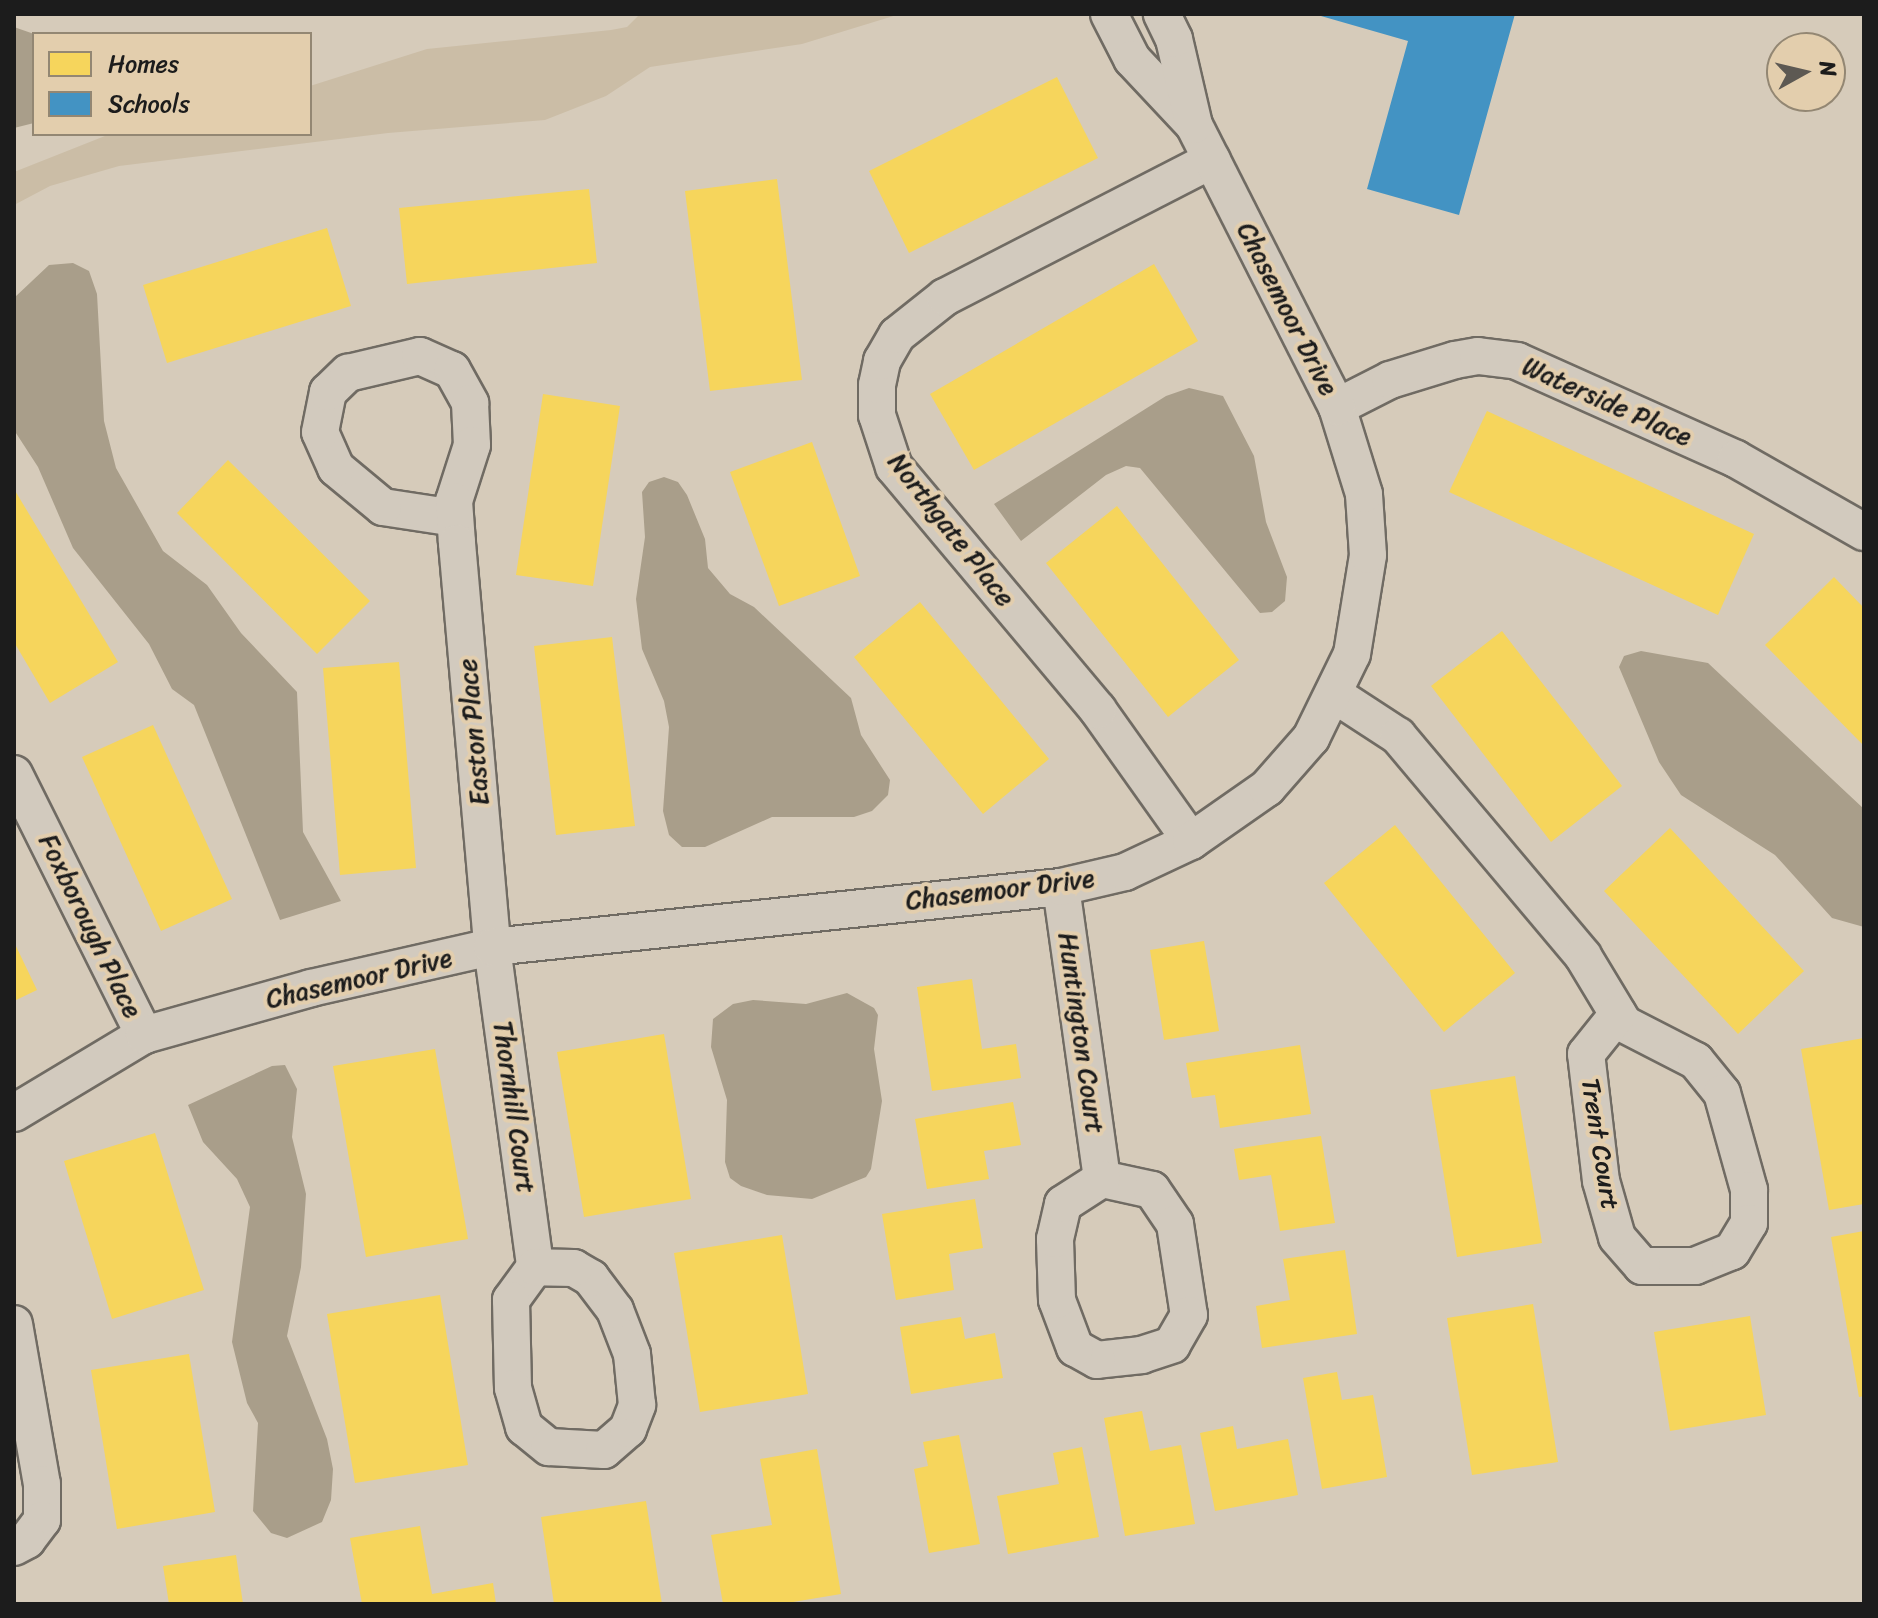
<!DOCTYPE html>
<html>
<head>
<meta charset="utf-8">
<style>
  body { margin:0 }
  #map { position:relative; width:1878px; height:1618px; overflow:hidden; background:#d6cbba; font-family:Sriracha,sans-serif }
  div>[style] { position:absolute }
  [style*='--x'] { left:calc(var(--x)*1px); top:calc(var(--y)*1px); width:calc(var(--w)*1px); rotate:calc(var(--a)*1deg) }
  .green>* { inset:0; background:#cbbda6 }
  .water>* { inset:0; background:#a99e8a }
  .homes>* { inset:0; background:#f6d55c }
  .schools>* { inset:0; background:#4393c3 }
  .roads { filter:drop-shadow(2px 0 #706b63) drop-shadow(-2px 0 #706b63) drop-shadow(0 2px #706b63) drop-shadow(0 -2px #706b63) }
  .street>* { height:36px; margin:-18px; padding:0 18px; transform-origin:18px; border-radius:18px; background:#d2cabe }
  span { translate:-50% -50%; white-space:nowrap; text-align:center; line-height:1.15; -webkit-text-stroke:8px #e3cead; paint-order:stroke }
  .street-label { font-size:26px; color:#1c1c1c }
  .frame { position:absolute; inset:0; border:16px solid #1c1c1c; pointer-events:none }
  .legend { position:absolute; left:32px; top:32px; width:280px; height:104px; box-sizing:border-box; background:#e3cead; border:2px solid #938773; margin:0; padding:10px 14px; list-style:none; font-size:24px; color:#1c1c1c }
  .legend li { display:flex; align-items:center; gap:16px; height:40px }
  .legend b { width:40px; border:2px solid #938773 }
  .north { position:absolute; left:1766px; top:32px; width:80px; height:80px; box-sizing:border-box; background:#e3cead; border:2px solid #938773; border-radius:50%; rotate:82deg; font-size:22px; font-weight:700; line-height:32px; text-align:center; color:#1c1c1c }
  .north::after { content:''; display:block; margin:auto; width:28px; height:36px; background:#5d5953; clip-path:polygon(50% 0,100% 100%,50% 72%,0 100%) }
</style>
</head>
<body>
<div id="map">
  <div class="green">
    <div style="clip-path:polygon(640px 14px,900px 14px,802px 44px,650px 67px,606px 96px,545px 120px,388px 133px,119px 166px,50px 186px,14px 205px,14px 172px,110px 134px,310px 134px,310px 86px,427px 49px,611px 30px,627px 27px)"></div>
  </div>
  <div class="water">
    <div style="clip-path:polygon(14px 27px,34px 34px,34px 123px,14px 128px)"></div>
    <div style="clip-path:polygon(73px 263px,89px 271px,97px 294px,104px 421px,116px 468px,163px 551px,207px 585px,241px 633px,297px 692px,303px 832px,341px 901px,280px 920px,194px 705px,172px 689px,149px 644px,73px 548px,38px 467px,14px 430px,14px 298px,49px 265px)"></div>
    <div style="clip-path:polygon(1189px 388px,1223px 396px,1254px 456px,1266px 522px,1287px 577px,1285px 601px,1272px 612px,1260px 613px,1140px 468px,1126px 466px,1106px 475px,1021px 541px,994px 504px,1166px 396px)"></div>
    <div style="clip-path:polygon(664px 477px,678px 482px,687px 495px,705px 539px,708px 568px,730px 594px,754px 607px,851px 698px,861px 735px,890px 780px,888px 795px,872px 811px,854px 817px,772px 817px,705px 847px,682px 847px,669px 835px,663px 811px,669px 727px,664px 701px,642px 649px,636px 599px,645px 537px,642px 492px,649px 482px)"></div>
    <div style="clip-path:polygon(1641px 651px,1708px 663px,1864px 809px,1864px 927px,1832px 918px,1775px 855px,1681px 795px,1659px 762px,1619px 667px,1624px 656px)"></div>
    <div style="clip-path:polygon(847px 993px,874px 1008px,878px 1015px,874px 1049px,882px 1101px,871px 1169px,866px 1177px,812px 1199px,767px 1195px,741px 1186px,730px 1178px,725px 1162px,727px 1100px,711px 1047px,713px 1019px,733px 1004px,753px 1000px,806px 1004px)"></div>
    <div style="clip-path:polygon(285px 1065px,297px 1089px,292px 1137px,306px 1194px,301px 1267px,287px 1336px,327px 1439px,333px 1469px,331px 1500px,322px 1522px,287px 1538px,271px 1533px,253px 1511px,258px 1423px,247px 1403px,232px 1342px,250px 1207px,237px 1179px,203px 1142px,188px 1105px,272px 1066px)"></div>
  </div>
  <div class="homes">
    <div style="clip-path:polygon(1057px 77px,1098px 158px,909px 253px,869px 171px)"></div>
    <div style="clip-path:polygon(777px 179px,802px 380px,710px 391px,685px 191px)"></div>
    <div style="clip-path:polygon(589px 189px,597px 263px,407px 284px,399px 208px)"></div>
    <div style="clip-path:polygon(327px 228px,351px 306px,167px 363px,143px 285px)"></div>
    <div style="clip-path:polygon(1154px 264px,1198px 341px,974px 470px,930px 394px)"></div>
    <div style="clip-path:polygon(543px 394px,620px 406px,593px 586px,516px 575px)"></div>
    <div style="clip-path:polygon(1487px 411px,1754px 534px,1718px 615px,1449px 492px)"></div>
    <div style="clip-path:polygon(812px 442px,860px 576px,779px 606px,730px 472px)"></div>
    <div style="clip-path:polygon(228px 460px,370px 601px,317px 654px,177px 513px)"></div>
    <div style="clip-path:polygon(14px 489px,118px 662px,50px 703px,14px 642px)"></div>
    <div style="clip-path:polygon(1117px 506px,1239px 660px,1168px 717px,1046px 563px)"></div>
    <div style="clip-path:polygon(1834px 577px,1864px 608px,1864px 746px,1765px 645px)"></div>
    <div style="clip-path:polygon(920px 602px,1049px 759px,983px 814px,854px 657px)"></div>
    <div style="clip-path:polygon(1502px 631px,1622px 786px,1551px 842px,1431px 686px)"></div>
    <div style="clip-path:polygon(612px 637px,635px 826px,556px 835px,534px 646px)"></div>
    <div style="clip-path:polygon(399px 662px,416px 868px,340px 875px,323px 668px)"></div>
    <div style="clip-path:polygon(153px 725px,232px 899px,161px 931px,82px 757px)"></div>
    <div style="clip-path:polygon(1395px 825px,1515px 973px,1444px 1032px,1324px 883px)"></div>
    <div style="clip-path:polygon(1670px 828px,1804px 971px,1738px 1034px,1604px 891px)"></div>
    <div style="clip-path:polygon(1204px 941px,1219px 1031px,1164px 1040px,1150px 950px)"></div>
    <div style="clip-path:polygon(14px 942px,37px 990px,14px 1001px)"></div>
    <div style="clip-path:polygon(972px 979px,982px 1049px,1016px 1044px,1021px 1078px,932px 1091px,917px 987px)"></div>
    <div style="clip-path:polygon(664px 1034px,691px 1199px,584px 1217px,557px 1052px)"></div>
    <div style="clip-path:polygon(1864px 1038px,1864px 1204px,1829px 1210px,1801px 1049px)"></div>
    <div style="clip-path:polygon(1300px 1045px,1311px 1114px,1220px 1128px,1215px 1095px,1192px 1098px,1186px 1063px)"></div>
    <div style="clip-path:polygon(435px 1049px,468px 1239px,366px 1257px,333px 1066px)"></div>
    <div style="clip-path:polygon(1515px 1076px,1542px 1243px,1457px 1257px,1430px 1090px)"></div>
    <div style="clip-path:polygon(1013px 1102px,1021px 1145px,984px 1151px,989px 1179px,927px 1189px,915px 1119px)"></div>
    <div style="clip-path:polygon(155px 1133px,204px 1290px,112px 1319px,64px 1161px)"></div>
    <div style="clip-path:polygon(1321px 1136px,1335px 1223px,1280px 1231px,1271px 1175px,1239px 1180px,1234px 1149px)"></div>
    <div style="clip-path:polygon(975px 1199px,983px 1248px,949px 1254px,954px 1290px,896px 1300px,882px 1214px)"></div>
    <div style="clip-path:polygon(1864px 1231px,1864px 1396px,1859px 1397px,1831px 1237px)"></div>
    <div style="clip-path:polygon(782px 1235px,808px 1394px,700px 1412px,674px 1253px)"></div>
    <div style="clip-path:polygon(1345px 1250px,1357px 1334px,1262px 1348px,1256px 1306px,1290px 1300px,1283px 1259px)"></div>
    <div style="clip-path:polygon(440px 1295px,468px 1465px,355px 1483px,327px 1314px)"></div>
    <div style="clip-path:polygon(1533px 1304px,1558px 1462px,1472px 1475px,1447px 1318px)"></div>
    <div style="clip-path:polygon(1750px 1316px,1766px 1415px,1670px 1431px,1654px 1332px)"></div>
    <div style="clip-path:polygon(961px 1317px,965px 1339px,995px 1333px,1003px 1378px,911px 1394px,900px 1327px)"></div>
    <div style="clip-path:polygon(189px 1354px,215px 1512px,117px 1529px,91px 1370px)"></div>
    <div style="clip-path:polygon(1337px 1372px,1342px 1400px,1373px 1395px,1387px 1477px,1322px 1489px,1303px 1378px)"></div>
    <div style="clip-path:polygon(1142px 1411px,1150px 1451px,1181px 1445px,1195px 1524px,1125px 1536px,1104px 1418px)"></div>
    <div style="clip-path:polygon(1233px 1426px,1237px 1449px,1288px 1439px,1298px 1495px,1215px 1511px,1200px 1433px)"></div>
    <div style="clip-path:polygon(959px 1435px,980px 1544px,929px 1553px,914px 1469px,928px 1466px,923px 1442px)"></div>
    <div style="clip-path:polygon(1082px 1447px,1099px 1537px,1008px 1554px,997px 1496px,1059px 1484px,1053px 1453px)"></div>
    <div style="clip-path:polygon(817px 1449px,841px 1594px,781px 1604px,723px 1604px,711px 1535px,772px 1525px,760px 1459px)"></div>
    <div style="clip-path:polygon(646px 1501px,662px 1604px,554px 1604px,541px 1517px)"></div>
    <div style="clip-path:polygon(420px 1526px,432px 1594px,493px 1583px,496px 1604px,362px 1604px,350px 1538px)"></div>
    <div style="clip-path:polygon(236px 1555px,243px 1604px,169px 1604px,163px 1566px)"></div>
  </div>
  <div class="schools">
    <div style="clip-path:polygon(1515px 14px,1459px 215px,1367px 189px,1408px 41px,1314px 14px)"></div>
  </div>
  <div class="roads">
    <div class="street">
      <div style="--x:1109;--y:14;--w:51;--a:62.9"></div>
      <div style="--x:1132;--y:59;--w:89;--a:46.8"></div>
      <div style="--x:1337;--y:407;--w:59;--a:-27"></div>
      <div style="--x:1390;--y:380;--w:68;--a:-17.1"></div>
      <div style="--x:1455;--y:360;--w:23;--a:-10"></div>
      <div style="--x:1478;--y:356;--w:39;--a:7"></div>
      <div style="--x:1517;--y:361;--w:240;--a:24.1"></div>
      <div style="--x:1736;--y:459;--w:147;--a:29.7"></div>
      <div style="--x:455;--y:518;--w:73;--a:-171.3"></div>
      <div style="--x:383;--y:507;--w:61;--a:-140.3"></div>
      <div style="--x:336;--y:468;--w:39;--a:-114"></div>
      <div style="--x:320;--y:432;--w:41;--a:-78.7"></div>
      <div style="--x:328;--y:392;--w:28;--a:-44"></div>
      <div style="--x:348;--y:373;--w:74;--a:-13.3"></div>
      <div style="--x:420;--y:356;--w:35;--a:24"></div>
      <div style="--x:452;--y:370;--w:38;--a:61"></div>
      <div style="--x:470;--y:403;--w:42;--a:87.3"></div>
      <div style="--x:472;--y:445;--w:59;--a:107.8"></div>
      <div style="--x:454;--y:501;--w:42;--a:85.9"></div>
      <div style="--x:457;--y:543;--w:406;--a:85"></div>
      <div style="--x:492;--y:947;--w:323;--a:82.3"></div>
      <div style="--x:535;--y:1267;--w:41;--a:126"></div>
      <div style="--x:511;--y:1300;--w:88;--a:88.7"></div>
      <div style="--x:513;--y:1388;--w:41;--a:74.2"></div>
      <div style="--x:524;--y:1427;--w:32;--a:39"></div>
      <div style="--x:549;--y:1447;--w:55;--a:3.1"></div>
      <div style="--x:604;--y:1450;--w:32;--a:-41"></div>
      <div style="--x:628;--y:1429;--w:26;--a:-69"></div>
      <div style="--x:637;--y:1405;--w:51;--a:-95.6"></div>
      <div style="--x:632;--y:1354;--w:47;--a:-111.1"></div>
      <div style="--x:615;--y:1310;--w:40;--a:-127"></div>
      <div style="--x:591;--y:1278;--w:20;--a:-150"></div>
      <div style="--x:574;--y:1268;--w:39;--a:-179"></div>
      <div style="--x:1335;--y:695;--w:75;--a:33.1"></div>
      <div style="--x:1398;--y:736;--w:287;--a:49.9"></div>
      <div style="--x:1583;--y:956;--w:79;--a:58.9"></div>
      <div style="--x:1624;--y:1024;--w:81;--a:27.2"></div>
      <div style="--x:1696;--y:1061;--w:41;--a:50.9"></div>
      <div style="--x:1722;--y:1093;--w:101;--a:74.4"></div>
      <div style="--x:1749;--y:1190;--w:33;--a:90"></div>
      <div style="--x:1749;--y:1223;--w:33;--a:121"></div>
      <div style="--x:1732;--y:1251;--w:40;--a:158"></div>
      <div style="--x:1695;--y:1266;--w:53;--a:180"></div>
      <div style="--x:1642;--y:1266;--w:38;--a:-131"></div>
      <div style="--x:1617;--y:1237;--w:58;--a:-105.9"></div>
      <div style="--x:1601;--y:1181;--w:128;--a:-96.7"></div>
      <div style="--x:1586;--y:1054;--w:51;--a:-51.3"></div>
      <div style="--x:14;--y:774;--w:292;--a:63.5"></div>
      <div style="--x:1191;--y:841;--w:161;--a:-125.4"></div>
      <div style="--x:1098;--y:710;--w:317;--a:-130"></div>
      <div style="--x:894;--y:467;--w:55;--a:-108.1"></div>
      <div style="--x:877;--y:415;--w:30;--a:-90"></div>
      <div style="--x:877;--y:385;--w:25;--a:-78"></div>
      <div style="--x:882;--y:361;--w:30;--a:-60"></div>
      <div style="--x:897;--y:335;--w:61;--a:-38.4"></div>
      <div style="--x:945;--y:297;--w:300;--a:-27.2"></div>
      <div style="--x:1061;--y:887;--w:295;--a:82"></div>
      <div style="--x:1102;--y:1179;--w:51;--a:12.4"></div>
      <div style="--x:1152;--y:1190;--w:41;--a:55.9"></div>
      <div style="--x:1175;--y:1224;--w:92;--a:81.3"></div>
      <div style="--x:1189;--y:1315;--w:34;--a:120"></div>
      <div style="--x:1172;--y:1345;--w:32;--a:162"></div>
      <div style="--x:1142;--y:1355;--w:45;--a:173.7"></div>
      <div style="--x:1097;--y:1360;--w:25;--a:-151"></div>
      <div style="--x:1075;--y:1348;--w:51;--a:-110.6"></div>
      <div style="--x:1057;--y:1300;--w:61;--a:-91.9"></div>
      <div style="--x:1055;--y:1239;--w:36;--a:-77"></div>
      <div style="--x:1063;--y:1204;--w:46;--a:-32.7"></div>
      <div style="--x:14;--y:1113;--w:152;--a:-31"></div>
      <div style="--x:144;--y:1035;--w:173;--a:-15.7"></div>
      <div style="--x:311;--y:988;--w:186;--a:-12.8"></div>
      <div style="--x:492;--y:947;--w:572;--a:-6.02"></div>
      <div style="--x:1061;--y:887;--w:66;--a:-13.2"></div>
      <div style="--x:1125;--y:872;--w:73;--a:-25.2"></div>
      <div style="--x:1191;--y:841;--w:93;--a:-34.9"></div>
      <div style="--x:1267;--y:788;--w:67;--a:-48.7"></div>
      <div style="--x:1311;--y:738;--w:93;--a:-64"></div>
      <div style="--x:1352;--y:654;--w:100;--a:-80.8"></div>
      <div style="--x:1368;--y:555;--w:61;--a:-93.8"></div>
      <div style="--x:1364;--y:494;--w:91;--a:-107.2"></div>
      <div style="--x:1337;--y:407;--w:316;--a:-116.9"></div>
      <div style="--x:1194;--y:125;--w:88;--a:-103.1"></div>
      <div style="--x:1174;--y:39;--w:28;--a:-116"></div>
      <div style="--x:14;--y:1324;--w:162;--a:80.1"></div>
      <div style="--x:42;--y:1484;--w:36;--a:90"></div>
      <div style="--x:42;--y:1520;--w:25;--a:127"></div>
      <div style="--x:27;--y:1540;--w:15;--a:152"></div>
    </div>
  </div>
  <div class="street-label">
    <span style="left:1287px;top:309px;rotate:63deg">Chasemoor Drive</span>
    <span style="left:1607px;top:402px;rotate:24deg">Waterside Place</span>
    <span style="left:951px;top:530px;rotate:52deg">Northgate Place</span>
    <span style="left:474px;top:732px;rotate:-95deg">Easton Place</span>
    <span style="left:1000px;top:890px;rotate:-7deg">Chasemoor Drive</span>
    <span style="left:90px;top:926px;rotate:64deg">Foxborough Place</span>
    <span style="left:359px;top:979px;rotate:-13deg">Chasemoor Drive</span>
    <span style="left:1081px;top:1033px;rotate:82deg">Huntington Court</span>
    <span style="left:514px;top:1107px;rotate:82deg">Thornhill Court</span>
    <span style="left:1600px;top:1144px;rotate:81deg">Trent Court</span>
  </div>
  <div class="frame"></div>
  <ul class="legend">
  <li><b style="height:22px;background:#f6d55c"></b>Homes</li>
  <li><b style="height:22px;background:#4393c3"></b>Schools</li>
  </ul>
  <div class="north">N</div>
</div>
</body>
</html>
